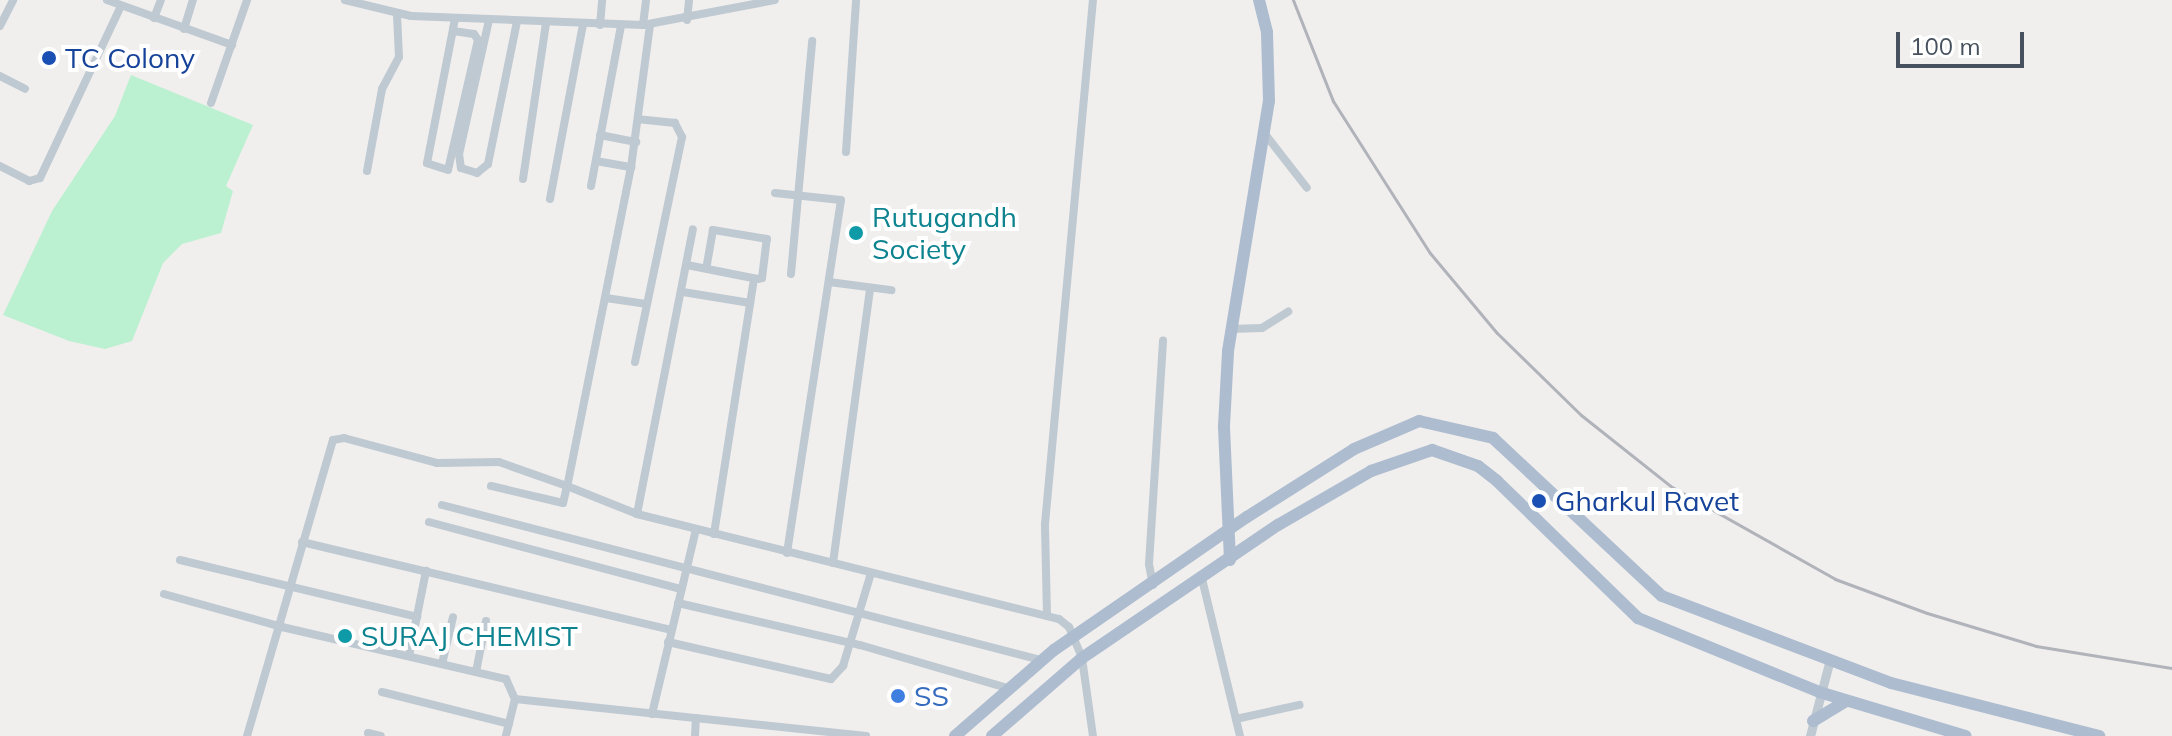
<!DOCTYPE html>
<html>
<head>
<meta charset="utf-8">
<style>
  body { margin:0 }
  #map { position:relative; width:2172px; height:736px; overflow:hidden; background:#f1eeee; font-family:Mulish,sans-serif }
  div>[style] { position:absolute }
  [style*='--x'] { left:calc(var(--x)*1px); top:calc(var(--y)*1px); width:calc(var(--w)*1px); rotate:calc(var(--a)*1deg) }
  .green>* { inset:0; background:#bbf1d0 }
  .minor>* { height:8px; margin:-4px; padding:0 4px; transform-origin:4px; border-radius:4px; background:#bec9d1 }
  .tertiary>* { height:9px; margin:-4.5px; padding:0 4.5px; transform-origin:4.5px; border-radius:4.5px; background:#bec9d1 }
  .primary>* { height:12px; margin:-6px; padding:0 6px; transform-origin:6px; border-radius:6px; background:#adbdcf }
  .rail>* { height:3px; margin:-1.5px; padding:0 1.5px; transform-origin:1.5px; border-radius:1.5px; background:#b0b3b9 }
  .dots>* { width:22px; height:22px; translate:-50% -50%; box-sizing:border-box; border:4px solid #fff; border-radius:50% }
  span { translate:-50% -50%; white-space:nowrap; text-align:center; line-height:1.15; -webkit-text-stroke:8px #fff; paint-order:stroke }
  .transit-label { font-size:28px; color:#164399 }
  .left { translate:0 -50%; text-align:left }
  .culture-label { font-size:28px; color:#0d838f }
  .shop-label { font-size:28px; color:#366cbe }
  .scale { position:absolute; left:1896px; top:32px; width:128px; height:36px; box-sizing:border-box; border:4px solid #46515d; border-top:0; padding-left:10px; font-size:24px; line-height:28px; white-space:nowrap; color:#46515d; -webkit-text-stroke:6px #fff; paint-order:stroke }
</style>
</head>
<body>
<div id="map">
  <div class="green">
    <div style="clip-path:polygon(131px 75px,253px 125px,226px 186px,233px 191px,221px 233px,182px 244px,163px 263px,132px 341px,105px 349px,69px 341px,3px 315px,52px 211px,115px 116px)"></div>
  </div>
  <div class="minor">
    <div style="--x:107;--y:0;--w:133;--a:19.8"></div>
    <div style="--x:345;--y:0;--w:68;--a:13.6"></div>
    <div style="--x:411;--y:16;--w:232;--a:2.2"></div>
    <div style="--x:643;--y:25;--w:134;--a:-10.7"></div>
    <div style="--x:154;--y:18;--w:19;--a:-69"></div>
    <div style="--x:489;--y:20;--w:137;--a:102.6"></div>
    <div style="--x:459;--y:154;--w:14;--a:82"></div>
    <div style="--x:461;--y:168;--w:17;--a:17"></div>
    <div style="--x:477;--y:173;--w:14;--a:-39"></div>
    <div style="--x:488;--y:164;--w:145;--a:-78.5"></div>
    <div style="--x:687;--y:20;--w:20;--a:-84"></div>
    <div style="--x:600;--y:25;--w:25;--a:-85"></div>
    <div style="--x:643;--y:25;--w:25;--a:-83"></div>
    <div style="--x:650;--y:25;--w:143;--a:97.6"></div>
    <div style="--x:631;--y:167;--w:325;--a:101.3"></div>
    <div style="--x:567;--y:486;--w:75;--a:21.8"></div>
    <div style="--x:637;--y:514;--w:435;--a:14"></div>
    <div style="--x:1059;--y:619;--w:13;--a:39"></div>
    <div style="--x:1069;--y:627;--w:34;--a:67"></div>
    <div style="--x:1082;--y:658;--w:79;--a:82"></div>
    <div style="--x:0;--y:26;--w:29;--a:-63"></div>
    <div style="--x:184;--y:29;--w:30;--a:-73"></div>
    <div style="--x:453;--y:31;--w:21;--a:8"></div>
    <div style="--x:474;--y:34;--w:7;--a:56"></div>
    <div style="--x:478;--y:40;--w:133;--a:103"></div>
    <div style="--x:448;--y:170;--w:22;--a:-162"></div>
    <div style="--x:427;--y:163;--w:136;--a:-79"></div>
    <div style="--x:453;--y:29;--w:10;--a:-79"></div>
    <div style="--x:0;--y:76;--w:28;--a:27"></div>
    <div style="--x:211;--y:103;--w:109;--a:-70.7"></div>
    <div style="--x:1265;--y:134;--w:68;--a:52.1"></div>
    <div style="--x:600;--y:135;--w:37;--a:11"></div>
    <div style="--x:846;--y:152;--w:152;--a:-86.2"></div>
    <div style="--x:596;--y:161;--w:36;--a:10"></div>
    <div style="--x:0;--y:166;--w:33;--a:27"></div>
    <div style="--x:29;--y:181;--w:11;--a:-15"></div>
    <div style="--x:40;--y:178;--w:190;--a:-64.8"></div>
    <div style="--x:367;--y:171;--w:83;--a:-79.6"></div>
    <div style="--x:382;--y:89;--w:36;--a:-62"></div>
    <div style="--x:399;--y:57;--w:43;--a:-92.7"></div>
    <div style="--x:523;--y:179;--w:157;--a:-81.6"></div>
    <div style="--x:591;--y:186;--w:164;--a:-79.4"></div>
    <div style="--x:775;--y:193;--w:66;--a:6.1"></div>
    <div style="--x:841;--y:200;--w:357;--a:98.7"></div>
    <div style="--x:550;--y:199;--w:178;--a:-79.3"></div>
    <div style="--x:687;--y:265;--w:72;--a:11.2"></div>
    <div style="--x:758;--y:279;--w:4;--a:-14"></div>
    <div style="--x:762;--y:278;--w:39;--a:-83"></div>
    <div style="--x:767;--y:239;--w:55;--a:-170.5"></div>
    <div style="--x:713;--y:230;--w:39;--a:100"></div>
    <div style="--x:791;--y:274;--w:234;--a:-84.8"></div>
    <div style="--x:829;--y:282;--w:63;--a:7.4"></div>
    <div style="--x:683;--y:292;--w:68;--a:9.3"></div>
    <div style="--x:606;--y:298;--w:40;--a:8.5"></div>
    <div style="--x:1230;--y:329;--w:32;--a:-2"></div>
    <div style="--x:1262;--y:328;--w:31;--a:-32"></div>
    <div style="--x:635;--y:362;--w:230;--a:-78.2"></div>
    <div style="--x:682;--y:137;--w:16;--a:-117"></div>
    <div style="--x:675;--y:123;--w:36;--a:-174"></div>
    <div style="--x:442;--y:505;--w:619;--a:14.51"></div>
    <div style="--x:637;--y:514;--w:290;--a:-78.9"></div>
    <div style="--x:429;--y:522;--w:261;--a:14.9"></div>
    <div style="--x:714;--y:534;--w:253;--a:-81.1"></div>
    <div style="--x:302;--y:542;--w:378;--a:13.4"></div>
    <div style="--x:180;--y:560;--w:244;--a:13.5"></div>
    <div style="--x:833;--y:563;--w:277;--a:-82.3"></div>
    <div style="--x:1202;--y:579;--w:162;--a:76.4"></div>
    <div style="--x:1153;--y:585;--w:21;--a:-101"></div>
    <div style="--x:1149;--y:564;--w:224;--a:-86.4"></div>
    <div style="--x:164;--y:594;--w:123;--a:15.6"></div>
    <div style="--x:282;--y:627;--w:230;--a:13.1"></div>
    <div style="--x:506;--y:679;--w:22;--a:66"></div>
    <div style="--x:515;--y:699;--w:38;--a:104"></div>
    <div style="--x:678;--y:603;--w:187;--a:13"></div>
    <div style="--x:860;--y:645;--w:153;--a:16.3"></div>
    <div style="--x:1047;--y:615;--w:91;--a:-91.3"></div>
    <div style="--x:1045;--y:524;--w:526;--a:-84.77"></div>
    <div style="--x:668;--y:642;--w:167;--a:12.8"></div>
    <div style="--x:831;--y:679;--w:18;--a:-47"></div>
    <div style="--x:843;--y:666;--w:97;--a:-73.2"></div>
    <div style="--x:409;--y:656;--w:87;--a:-78.7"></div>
    <div style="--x:442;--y:664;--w:48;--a:-76.8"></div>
    <div style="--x:476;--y:672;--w:52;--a:-78.9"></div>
    <div style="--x:382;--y:692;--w:131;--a:14.1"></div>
    <div style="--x:515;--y:699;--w:353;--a:6"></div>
    <div style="--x:652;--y:714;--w:189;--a:-76.6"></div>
    <div style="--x:1236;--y:719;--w:65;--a:-12.5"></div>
    <div style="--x:368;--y:733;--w:13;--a:13"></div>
    <div style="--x:247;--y:736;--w:308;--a:-73.8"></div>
    <div style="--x:333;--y:440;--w:11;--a:-10"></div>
    <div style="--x:344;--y:438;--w:96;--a:15"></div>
    <div style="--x:437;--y:463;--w:62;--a:-0.9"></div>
    <div style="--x:499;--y:462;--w:72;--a:19.4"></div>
    <div style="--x:567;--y:486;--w:17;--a:103"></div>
    <div style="--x:563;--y:503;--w:74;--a:-166.7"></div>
    <div style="--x:695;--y:736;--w:18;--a:-87"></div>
  </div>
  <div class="tertiary">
    <div style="--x:1810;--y:736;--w:80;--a:-75.4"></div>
  </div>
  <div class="primary">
    <div style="--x:1230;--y:560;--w:134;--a:-92.6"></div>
    <div style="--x:1224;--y:426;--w:75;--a:-86.9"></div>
    <div style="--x:1228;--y:351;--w:253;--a:-80.7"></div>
    <div style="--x:1269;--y:101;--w:69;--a:-91.7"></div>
    <div style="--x:1267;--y:32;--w:33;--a:-104"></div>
    <div style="--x:1813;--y:721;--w:37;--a:-31"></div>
    <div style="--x:955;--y:736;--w:131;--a:-41"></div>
    <div style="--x:1054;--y:650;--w:234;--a:-34.6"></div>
    <div style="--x:1247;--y:517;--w:127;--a:-32.4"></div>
    <div style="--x:1354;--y:449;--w:71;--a:-23.3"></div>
    <div style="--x:1419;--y:421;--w:76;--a:12.9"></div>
    <div style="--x:1493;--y:438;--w:231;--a:43.1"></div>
    <div style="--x:1662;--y:596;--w:245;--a:20.8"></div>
    <div style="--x:1891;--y:683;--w:215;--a:14.3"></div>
    <div style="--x:992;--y:736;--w:119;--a:-40.9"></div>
    <div style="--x:1082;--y:658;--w:237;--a:-34.2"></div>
    <div style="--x:1278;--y:525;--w:108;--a:-30.1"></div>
    <div style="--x:1371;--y:471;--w:65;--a:-19"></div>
    <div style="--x:1432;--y:450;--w:49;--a:19.2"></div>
    <div style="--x:1478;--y:466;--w:24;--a:38"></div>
    <div style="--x:1497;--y:481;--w:197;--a:44.2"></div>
    <div style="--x:1638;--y:618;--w:196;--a:22.2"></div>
    <div style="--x:1819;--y:692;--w:153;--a:16.7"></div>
  </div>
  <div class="rail">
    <div style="--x:1293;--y:0;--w:109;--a:68.4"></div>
    <div style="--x:1333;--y:101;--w:180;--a:57.5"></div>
    <div style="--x:1430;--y:253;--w:104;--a:50.1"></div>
    <div style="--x:1497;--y:333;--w:117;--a:44.3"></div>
    <div style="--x:1581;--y:415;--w:116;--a:38.4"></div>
    <div style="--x:1672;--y:487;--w:187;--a:29.4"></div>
    <div style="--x:1835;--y:579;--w:98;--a:20.3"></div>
    <div style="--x:1927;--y:613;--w:114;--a:16.8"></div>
    <div style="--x:2036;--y:646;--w:138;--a:9.2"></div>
  </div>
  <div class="dots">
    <div style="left:49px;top:58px;background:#1a4fb4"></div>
    <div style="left:856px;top:233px;background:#0f9aa8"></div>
    <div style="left:1539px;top:501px;background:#1a4fb4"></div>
    <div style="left:345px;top:636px;background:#0f9aa8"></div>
    <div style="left:898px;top:696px;background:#3f7fe0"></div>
  </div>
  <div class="transit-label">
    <span class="left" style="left:65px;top:58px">TC Colony</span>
    <span class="left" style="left:1555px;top:501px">Gharkul Ravet</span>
  </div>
  <div class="culture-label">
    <span class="left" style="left:872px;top:233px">Rutugandh<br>Society</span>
    <span class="left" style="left:361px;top:636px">SURAJ CHEMIST</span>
  </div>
  <div class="shop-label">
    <span class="left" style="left:914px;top:696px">SS</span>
  </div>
  <div class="scale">100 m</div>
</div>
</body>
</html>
